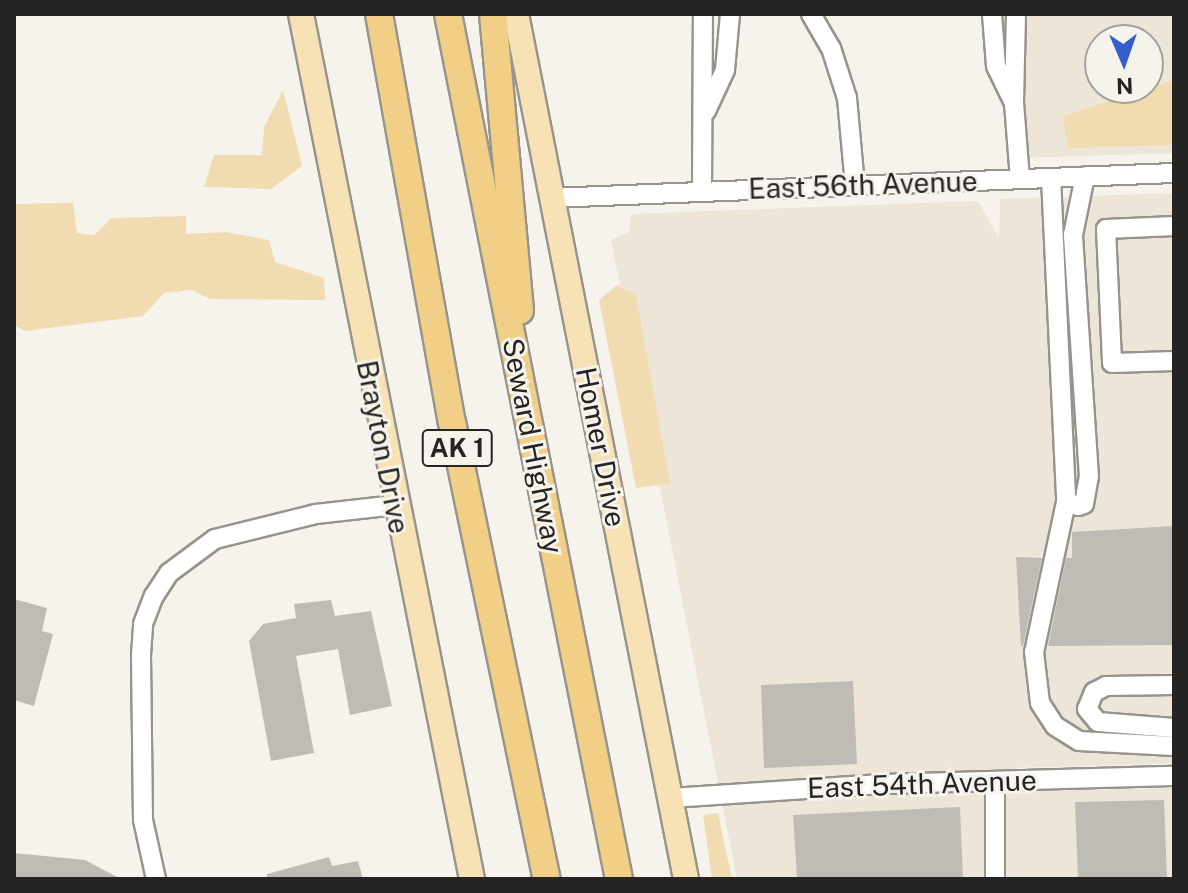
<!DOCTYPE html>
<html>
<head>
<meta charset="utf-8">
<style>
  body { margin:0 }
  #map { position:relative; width:1188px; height:893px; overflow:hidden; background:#f6f3ec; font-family:"Public Sans",sans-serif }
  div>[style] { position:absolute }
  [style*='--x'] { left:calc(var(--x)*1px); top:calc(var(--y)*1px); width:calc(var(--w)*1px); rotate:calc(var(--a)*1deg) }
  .built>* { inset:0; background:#ede6d8 }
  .green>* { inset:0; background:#f1dcb1 }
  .building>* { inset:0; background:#bfbbb5 }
  .roads { filter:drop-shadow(2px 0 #97938d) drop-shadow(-2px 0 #97938d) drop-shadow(0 2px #97938d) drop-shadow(0 -2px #97938d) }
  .minor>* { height:18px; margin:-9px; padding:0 9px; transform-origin:9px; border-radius:9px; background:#fff }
  .major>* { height:24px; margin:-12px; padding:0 12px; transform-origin:12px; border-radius:12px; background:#f7e2b6 }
  .highway>* { height:26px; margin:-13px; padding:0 13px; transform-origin:13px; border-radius:13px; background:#f1cf86 }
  span { translate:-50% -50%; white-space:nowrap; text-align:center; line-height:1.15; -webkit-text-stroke:6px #f6f3ec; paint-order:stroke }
  .shield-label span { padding:2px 6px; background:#f6f3ec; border:2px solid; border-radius:6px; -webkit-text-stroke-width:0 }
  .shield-label { font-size:26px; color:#252422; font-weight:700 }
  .street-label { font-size:28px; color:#252422 }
  .frame { position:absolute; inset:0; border:16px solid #252422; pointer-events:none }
  .north { position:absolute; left:1084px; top:24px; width:80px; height:80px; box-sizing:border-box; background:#f6f3ec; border:2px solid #a2a09b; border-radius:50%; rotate:178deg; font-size:22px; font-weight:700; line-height:32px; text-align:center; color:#252422 }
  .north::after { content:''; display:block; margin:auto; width:28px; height:36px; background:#345dcd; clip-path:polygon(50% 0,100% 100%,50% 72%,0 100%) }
</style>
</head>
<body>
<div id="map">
  <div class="built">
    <div style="clip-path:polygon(evenodd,1012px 14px,1174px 14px,1174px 153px,1015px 158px,1012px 14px,1100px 40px,1148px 40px,1148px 88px,1100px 88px,1100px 40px)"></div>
    <div style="clip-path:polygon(1174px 193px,1174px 763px,1017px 768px,1024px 791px,1174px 788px,1174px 879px,737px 879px,611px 240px,629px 232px,631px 214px,978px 201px,999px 238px,1000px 199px)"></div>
  </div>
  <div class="green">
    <div style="clip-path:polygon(1174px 80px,1174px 145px,1068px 148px,1063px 116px)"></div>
    <div style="clip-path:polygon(283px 90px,302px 166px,271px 189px,204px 187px,214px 155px,262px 155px,264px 127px)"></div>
    <div style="clip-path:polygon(73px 203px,77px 233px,94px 235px,112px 218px,186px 216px,186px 234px,226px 232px,269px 240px,275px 262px,324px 278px,325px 300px,210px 299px,191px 290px,164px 293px,143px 316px,25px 331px,14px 325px,14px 204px)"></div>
    <div style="clip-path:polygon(617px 285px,636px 295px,670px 484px,636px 488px,599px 300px)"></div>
    <div style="clip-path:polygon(718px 813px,732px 879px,712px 879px,703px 815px)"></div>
  </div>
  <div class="building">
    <div style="clip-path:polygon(1174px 526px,1174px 645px,1048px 646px,1066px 558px,1072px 558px,1072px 532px)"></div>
    <div style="clip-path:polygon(1016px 557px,1042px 558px,1023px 646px,1021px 646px)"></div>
    <div style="clip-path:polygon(14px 599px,47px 608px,42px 631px,53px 634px,34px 706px,14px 700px)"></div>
    <div style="clip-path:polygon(331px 600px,335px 616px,371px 611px,392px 706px,350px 715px,338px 649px,296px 656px,314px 753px,271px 761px,249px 641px,263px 624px,296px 618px,294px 604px)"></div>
    <div style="clip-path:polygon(853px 681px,857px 764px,764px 768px,761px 685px)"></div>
    <div style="clip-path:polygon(1164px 800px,1167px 879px,1078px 879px,1075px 802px)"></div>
    <div style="clip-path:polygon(960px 807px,963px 879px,797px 879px,793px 815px)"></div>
    <div style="clip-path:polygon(14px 853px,85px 860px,121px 879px,14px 879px)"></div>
    <div style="clip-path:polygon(329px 857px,332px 866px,358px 861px,363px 879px,267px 879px,267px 874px)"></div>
  </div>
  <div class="roads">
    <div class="minor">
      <div style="--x:811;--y:14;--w:39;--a:60"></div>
      <div style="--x:831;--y:48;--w:52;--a:72.3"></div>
      <div style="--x:847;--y:98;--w:88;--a:84.8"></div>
      <div style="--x:992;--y:14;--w:52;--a:85.6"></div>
      <div style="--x:996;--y:66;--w:41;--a:64.1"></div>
      <div style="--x:1016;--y:14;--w:89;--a:91.3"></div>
      <div style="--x:1014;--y:103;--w:76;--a:85.5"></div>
      <div style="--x:706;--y:111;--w:45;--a:-65.1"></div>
      <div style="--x:725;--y:70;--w:56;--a:-84.9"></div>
      <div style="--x:1051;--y:178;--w:324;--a:87.3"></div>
      <div style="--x:1066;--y:502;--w:13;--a:18"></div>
      <div style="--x:1078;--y:506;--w:6;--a:-18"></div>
      <div style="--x:1084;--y:504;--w:27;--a:-80"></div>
      <div style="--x:1089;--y:477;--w:243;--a:-93.8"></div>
      <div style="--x:1073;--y:235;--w:60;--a:-78.5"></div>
      <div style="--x:702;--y:192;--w:178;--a:-89.7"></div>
      <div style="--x:551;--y:198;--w:624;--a:-2.3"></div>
      <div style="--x:1174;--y:226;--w:68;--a:177.5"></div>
      <div style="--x:1106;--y:229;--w:134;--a:87.4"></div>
      <div style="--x:1112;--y:363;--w:62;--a:-1.8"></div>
      <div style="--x:1066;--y:502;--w:153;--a:102"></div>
      <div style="--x:1034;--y:652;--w:51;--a:83.3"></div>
      <div style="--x:1040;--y:703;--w:27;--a:57"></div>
      <div style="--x:1055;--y:726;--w:28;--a:32"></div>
      <div style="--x:1079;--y:741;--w:95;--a:3"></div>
      <div style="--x:1174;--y:685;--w:68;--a:179.2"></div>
      <div style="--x:1106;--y:686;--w:13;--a:153"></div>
      <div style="--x:1094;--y:692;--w:18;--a:112"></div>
      <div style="--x:1087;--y:709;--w:17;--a:50"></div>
      <div style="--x:1098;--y:722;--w:76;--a:4.5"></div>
      <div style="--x:995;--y:781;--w:98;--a:90"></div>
      <div style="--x:671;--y:798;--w:211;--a:-3.8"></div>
      <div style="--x:882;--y:784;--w:292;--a:-1.6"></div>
      <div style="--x:156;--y:879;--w:60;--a:-102.4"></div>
      <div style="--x:143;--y:820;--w:165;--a:-90.7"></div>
      <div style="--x:141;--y:655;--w:31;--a:-86"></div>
      <div style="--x:143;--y:624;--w:30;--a:-69"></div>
      <div style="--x:154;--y:596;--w:27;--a:-57"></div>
      <div style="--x:169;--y:573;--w:57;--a:-36.5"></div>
      <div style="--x:215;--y:539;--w:104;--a:-13.9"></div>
      <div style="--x:316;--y:514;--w:80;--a:-6.5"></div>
    </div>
    <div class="major">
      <div style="--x:301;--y:14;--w:882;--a:78.82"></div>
      <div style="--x:516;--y:14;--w:882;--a:78.88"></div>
    </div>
    <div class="highway">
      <div style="--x:379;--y:14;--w:414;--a:79.9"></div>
      <div style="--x:452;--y:422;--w:467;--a:78.3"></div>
      <div style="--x:448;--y:14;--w:882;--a:78.82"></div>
      <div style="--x:493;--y:14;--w:298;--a:84.8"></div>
    </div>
  </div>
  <div class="shield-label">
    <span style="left:457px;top:448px">AK 1</span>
  </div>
  <div class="street-label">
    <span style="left:863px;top:185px;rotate:-2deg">East 56th Avenue</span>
    <span style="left:533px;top:446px;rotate:79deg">Seward Highway</span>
    <span style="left:383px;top:447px;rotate:79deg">Brayton Drive</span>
    <span style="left:601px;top:447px;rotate:79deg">Homer Drive</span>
    <span style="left:922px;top:784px;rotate:-2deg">East 54th Avenue</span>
  </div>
  <div class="frame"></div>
  <div class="north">N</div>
</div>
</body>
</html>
